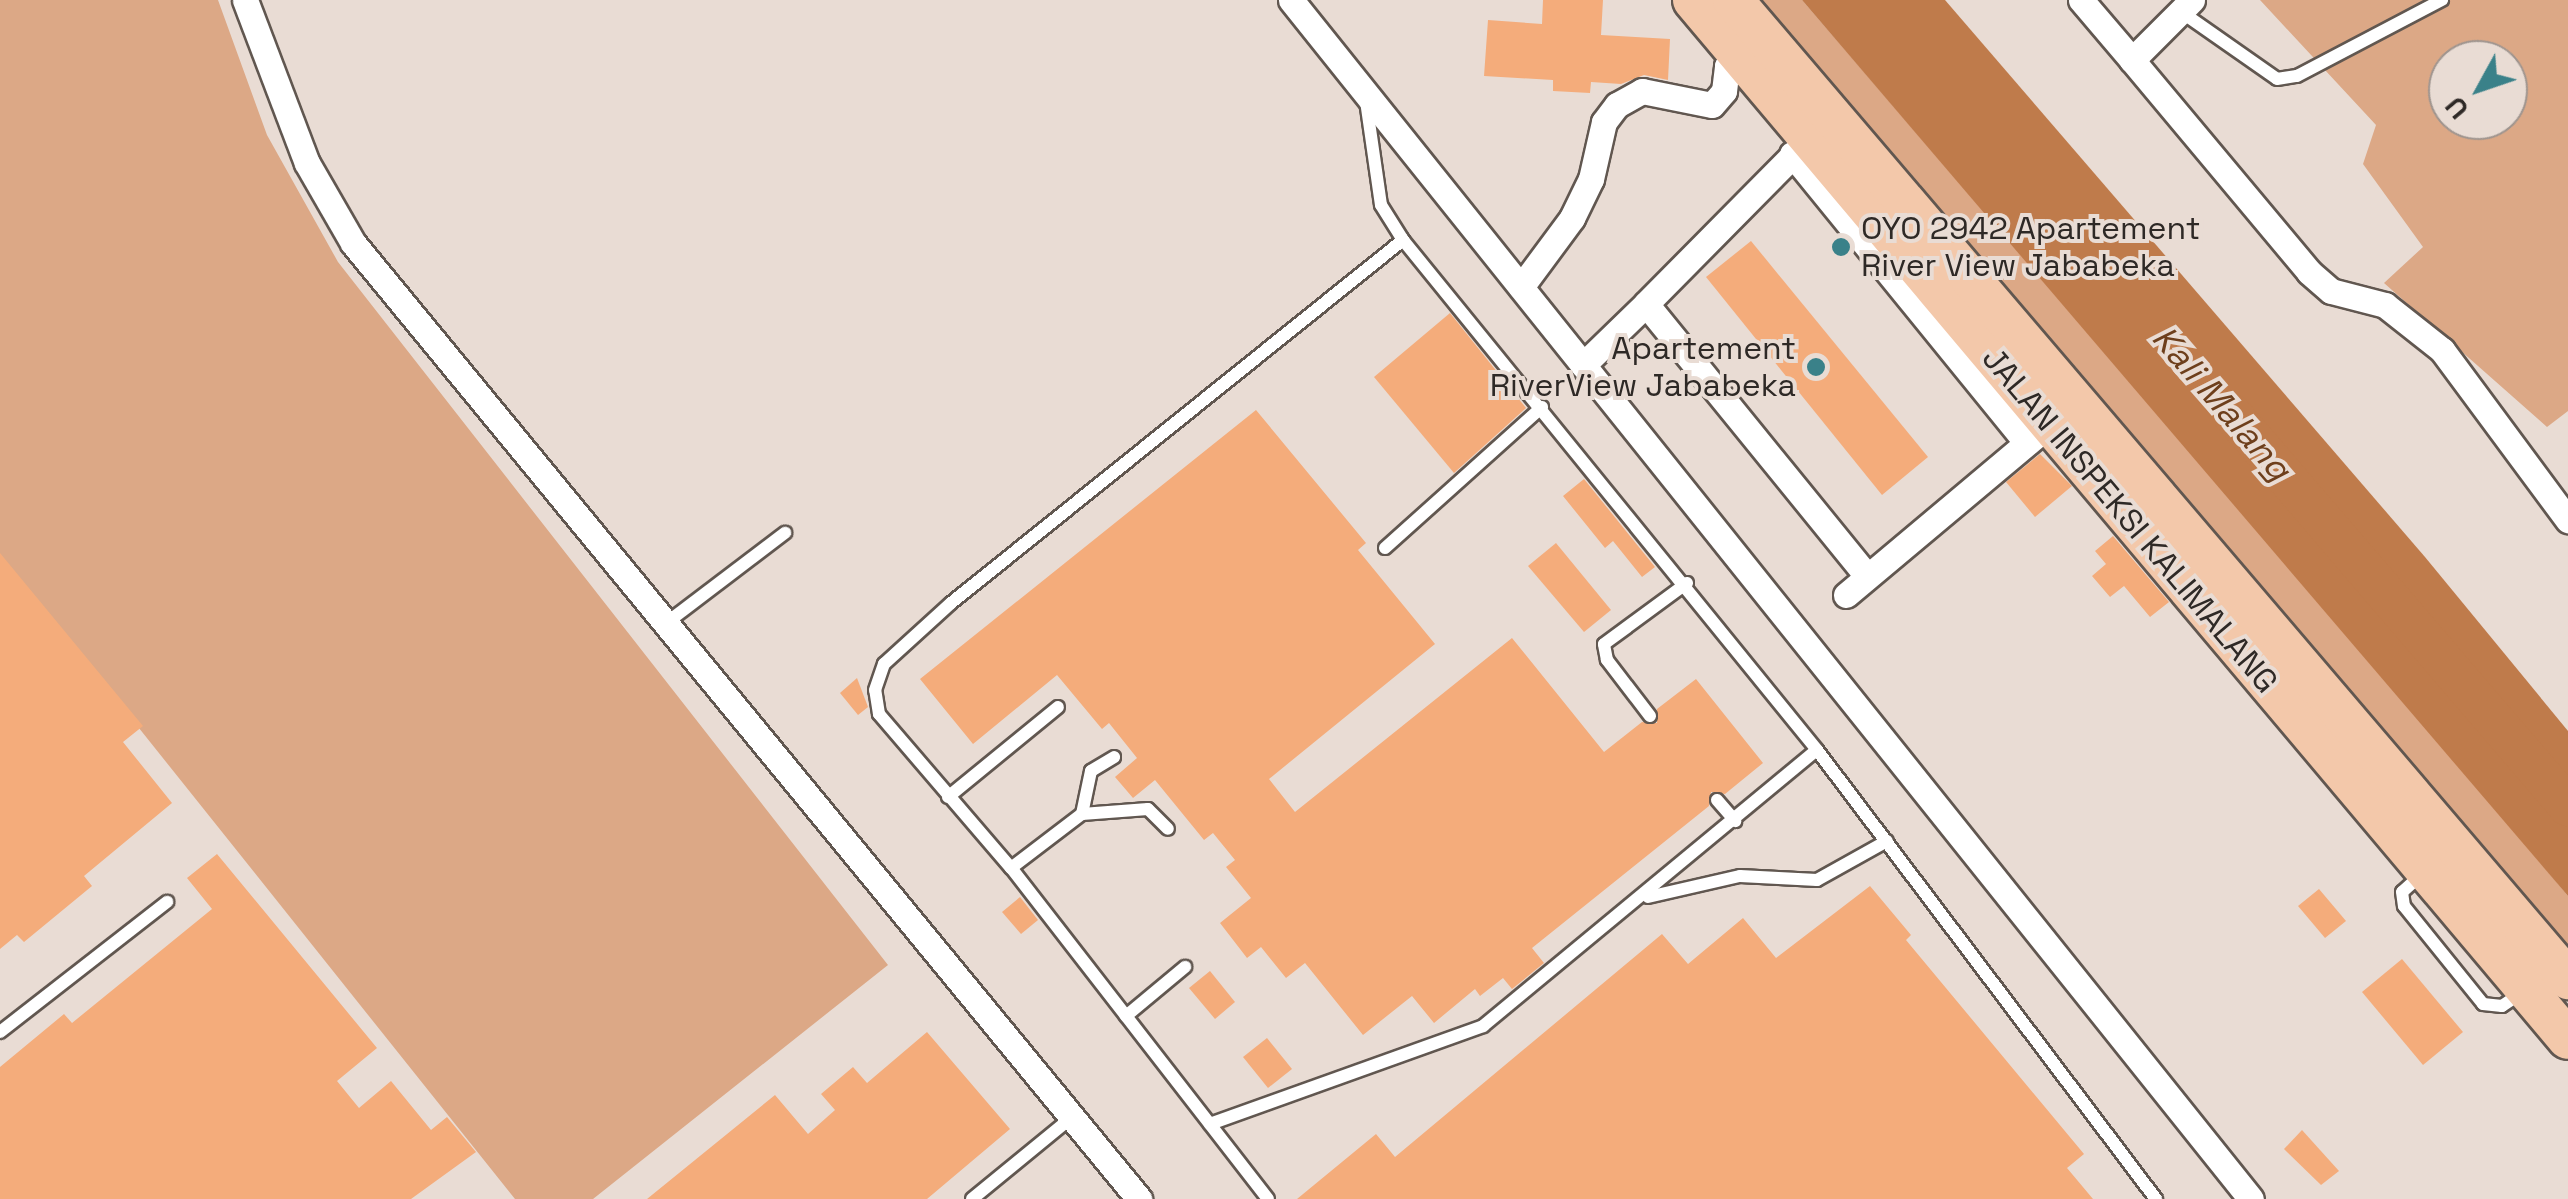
<!DOCTYPE html>
<html>
<head>
<meta charset="utf-8">
<style>
  body { margin:0 }
  #map { position:relative; width:2568px; height:1199px; overflow:hidden; background:#e9dcd4; font-family:"Space Grotesk",sans-serif }
  div>[style] { position:absolute }
  [style*='--x'] { left:calc(var(--x)*1px); top:calc(var(--y)*1px); width:calc(var(--w)*1px); rotate:calc(var(--a)*1deg) }
  .green>* { inset:0; background:#dca886 }
  .water>* { inset:0; background:#bf7b4b }
  .river>* { height:40px; margin:-20px; padding:0 20px; transform-origin:20px; border-radius:20px; background:#bf7b4b }
  .building>* { inset:0; background:#f4ac7b }
  .roads { filter:drop-shadow(2px 0 #615750) drop-shadow(-2px 0 #615750) drop-shadow(0 2px #615750) drop-shadow(0 -2px #615750) }
  .service>* { height:12px; margin:-6px; padding:0 6px; transform-origin:6px; border-radius:6px; background:#fff }
  .minor>* { height:25px; margin:-12.5px; padding:0 12.5px; transform-origin:12.5px; border-radius:12.5px; background:#fff }
  .primary>* { height:40px; margin:-20px; padding:0 20px; transform-origin:20px; border-radius:20px; background:#f3c8aa }
  .dots>* { width:28px; height:28px; translate:-50% -50%; box-sizing:border-box; border:5px solid #e9dcd4; border-radius:50% }
  span { translate:-50% -50%; white-space:nowrap; text-align:center; line-height:1.15; -webkit-text-stroke:8px #e9dcd4; paint-order:stroke }
  .poi-label { font-size:32px; color:#2e2926 }
  .left { translate:0 -50%; text-align:left }
  .right { translate:-100% -50%; text-align:right }
  .street-label { font-size:32px; color:#2e2926 }
  .water-label { font-size:35px; color:#6e3f1c; font-style:italic }
  .north { position:absolute; left:2428px; top:40px; width:100px; height:100px; box-sizing:border-box; background:#e9dcd4; border:2px solid #9e948e; border-radius:50%; rotate:230deg; font-size:28px; font-weight:700; line-height:40px; text-align:center; color:#2e2926 }
  .north::after { content:''; display:block; margin:auto; width:35px; height:45px; background:#3a8189; clip-path:polygon(50% 0,100% 100%,50% 72%,0 100%) }
</style>
</head>
<body>
<div id="map">
  <div class="green">
    <div style="clip-path:polygon(0 0,218px 0,267px 135px,338px 262px,888px 965px,593px 1199px,515px 1199px,0 554px)"></div>
    <div style="clip-path:polygon(1734px 0,1802px 0,2420px 718px,2568px 896px,2568px 979px)"></div>
    <div style="clip-path:polygon(evenodd,2260px 0,2568px 0,2568px 411px,2547px 427px,2384px 283px,2423px 247px,2363px 164px,2376px 125px,2260px 0,2448px 60px,2508px 60px,2508px 120px,2448px 120px,2448px 60px)"></div>
  </div>
  <div class="water">
    <div style="clip-path:polygon(1802px 0,1945px 0,2425px 557px,2568px 731px,2568px 896px)"></div>
  </div>
  <div class="river">
    <div style="--x:2231;--y:413;--w:518;--a:49.39"></div>
  </div>
  <div class="building">
    <div style="clip-path:polygon(1543px 0,1603px 0,1601px 35px,1670px 39px,1668px 80px,1644px 75px,1621px 84px,1591px 82px,1590px 93px,1553px 91px,1553px 80px,1484px 76px,1488px 20px,1542px 24px)"></div>
    <div style="clip-path:polygon(1751px 241px,1928px 457px,1882px 495px,1706px 277px)"></div>
    <div style="clip-path:polygon(1450px 313px,1526px 408px,1454px 473px,1374px 377px)"></div>
    <div style="clip-path:polygon(1256px 410px,1366px 543px,1358px 550px,1435px 644px,1269px 779px,1295px 812px,1512px 638px,1604px 752px,1642px 722px,1657px 723px,1657px 709px,1696px 679px,1763px 763px,1725px 794px,1711px 792px,1709px 806px,1532px 948px,1544px 963px,1512px 989px,1503px 978px,1480px 996px,1475px 989px,1434px 1023px,1412px 996px,1363px 1035px,1305px 963px,1286px 978px,1261px 947px,1247px 958px,1220px 923px,1251px 898px,1226px 867px,1235px 860px,1213px 833px,1204px 840px,1155px 780px,1133px 798px,1115px 777px,1137px 758px,1109px 723px,1102px 729px,1057px 675px,973px 744px,920px 679px)"></div>
    <div style="clip-path:polygon(2040px 454px,2072px 486px,2035px 517px,2006px 482px)"></div>
    <div style="clip-path:polygon(1584px 479px,1655px 567px,1642px 577px,1613px 541px,1605px 548px,1563px 496px)"></div>
    <div style="clip-path:polygon(2113px 536px,2169px 602px,2150px 617px,2124px 586px,2110px 597px,2092px 576px,2106px 564px,2095px 551px)"></div>
    <div style="clip-path:polygon(1556px 543px,1611px 610px,1584px 632px,1528px 566px)"></div>
    <div style="clip-path:polygon(0 553px,143px 726px,123px 742px,172px 803px,84px 876px,92px 886px,24px 942px,17px 935px,0 949px)"></div>
    <div style="clip-path:polygon(857px 678px,868px 707px,858px 715px,840px 693px)"></div>
    <div style="clip-path:polygon(217px 854px,377px 1048px,337px 1081px,359px 1108px,391px 1081px,431px 1130px,447px 1117px,476px 1152px,411px 1199px,0 1199px,0 1067px,64px 1014px,72px 1023px,212px 909px,187px 878px)"></div>
    <div style="clip-path:polygon(1870px 886px,1911px 935px,1906px 940px,2084px 1154px,2067px 1168px,2093px 1199px,1297px 1199px,1376px 1134px,1395px 1157px,1662px 934px,1688px 964px,1743px 918px,1776px 958px)"></div>
    <div style="clip-path:polygon(2319px 889px,2346px 921px,2325px 938px,2298px 906px)"></div>
    <div style="clip-path:polygon(1020px 897px,1038px 920px,1021px 934px,1002px 912px)"></div>
    <div style="clip-path:polygon(2402px 959px,2463px 1032px,2423px 1065px,2362px 992px)"></div>
    <div style="clip-path:polygon(1210px 971px,1235px 1002px,1215px 1019px,1189px 988px)"></div>
    <div style="clip-path:polygon(927px 1032px,1010px 1129px,927px 1199px,647px 1199px,775px 1095px,808px 1134px,835px 1110px,821px 1094px,853px 1067px,867px 1083px)"></div>
    <div style="clip-path:polygon(1267px 1038px,1292px 1069px,1268px 1088px,1243px 1057px)"></div>
    <div style="clip-path:polygon(2302px 1130px,2339px 1171px,2321px 1185px,2284px 1149px)"></div>
  </div>
  <div class="roads">
    <div class="service">
      <div style="--x:2180;--y:11;--w:118;--a:35"></div>
      <div style="--x:2277;--y:79;--w:20;--a:-9"></div>
      <div style="--x:2297;--y:76;--w:164;--a:-27.7"></div>
      <div style="--x:1366;--y:101;--w:105;--a:81.8"></div>
      <div style="--x:1381;--y:205;--w:41;--a:57.8"></div>
      <div style="--x:1403;--y:240;--w:657;--a:50.93"></div>
      <div style="--x:1817;--y:750;--w:563;--a:52.95"></div>
      <div style="--x:1385;--y:548;--w:211;--a:-41.9"></div>
      <div style="--x:665;--y:624;--w:151;--a:-37.2"></div>
      <div style="--x:1650;--y:716;--w:71;--a:-127.5"></div>
      <div style="--x:1607;--y:660;--w:16;--a:-101"></div>
      <div style="--x:1604;--y:644;--w:103;--a:-36.3"></div>
      <div style="--x:948;--y:797;--w:142;--a:-39.3"></div>
      <div style="--x:1717;--y:800;--w:28;--a:49"></div>
      <div style="--x:1082;--y:814;--w:44;--a:-78.2"></div>
      <div style="--x:1091;--y:771;--w:27;--a:-31"></div>
      <div style="--x:1011;--y:868;--w:89;--a:-37.3"></div>
      <div style="--x:1082;--y:814;--w:66;--a:-4.3"></div>
      <div style="--x:1148;--y:809;--w:28;--a:45"></div>
      <div style="--x:2421;--y:875;--w:25;--a:138"></div>
      <div style="--x:2402;--y:892;--w:14;--a:82"></div>
      <div style="--x:2404;--y:906;--w:126;--a:51.1"></div>
      <div style="--x:2483;--y:1004;--w:19;--a:6"></div>
      <div style="--x:2502;--y:1006;--w:25;--a:-34"></div>
      <div style="--x:1648;--y:897;--w:94;--a:-12.9"></div>
      <div style="--x:1740;--y:876;--w:77;--a:3"></div>
      <div style="--x:1817;--y:880;--w:80;--a:-29.1"></div>
      <div style="--x:1126;--y:1016;--w:77;--a:-39.7"></div>
      <div style="--x:0;--y:1032;--w:212;--a:-37.9"></div>
      <div style="--x:1210;--y:1124;--w:290;--a:-19.7"></div>
      <div style="--x:1483;--y:1026;--w:433;--a:-39.6"></div>
      <div style="--x:972;--y:1199;--w:128;--a:-39.3"></div>
      <div style="--x:1268;--y:1199;--w:419;--a:-127.8"></div>
      <div style="--x:1011;--y:868;--w:203;--a:-130.6"></div>
      <div style="--x:879;--y:714;--w:24;--a:-99"></div>
      <div style="--x:875;--y:690;--w:28;--a:-71"></div>
      <div style="--x:884;--y:664;--w:91;--a:-42.3"></div>
      <div style="--x:951;--y:603;--w:580;--a:-38.77"></div>
    </div>
    <div class="minor">
      <div style="--x:245;--y:0;--w:174;--a:69.2"></div>
      <div style="--x:307;--y:163;--w:92;--a:60.1"></div>
      <div style="--x:353;--y:243;--w:1238;--a:50.57"></div>
      <div style="--x:1291;--y:0;--w:1536;--a:51.32"></div>
      <div style="--x:2081;--y:0;--w:79;--a:49.6"></div>
      <div style="--x:2192;--y:0;--w:85;--a:135"></div>
      <div style="--x:2132;--y:60;--w:276;--a:50.1"></div>
      <div style="--x:2309;--y:272;--w:29;--a:41"></div>
      <div style="--x:2331;--y:291;--w:56;--a:14.5"></div>
      <div style="--x:2385;--y:305;--w:73;--a:38.3"></div>
      <div style="--x:2442;--y:350;--w:212;--a:53.5"></div>
      <div style="--x:1810;--y:138;--w:233;--a:134.7"></div>
      <div style="--x:1646;--y:304;--w:350;--a:50.9"></div>
      <div style="--x:1792;--y:154;--w:372;--a:50.9"></div>
      <div style="--x:1521;--y:287;--w:86;--a:-53.5"></div>
      <div style="--x:1572;--y:218;--w:43;--a:-64"></div>
      <div style="--x:1591;--y:179;--w:58;--a:-77.2"></div>
      <div style="--x:1604;--y:122;--w:21;--a:-53"></div>
      <div style="--x:1617;--y:105;--w:29;--a:-29"></div>
      <div style="--x:1642;--y:91;--w:71;--a:11.3"></div>
      <div style="--x:1712;--y:105;--w:18;--a:-49"></div>
      <div style="--x:1724;--y:91;--w:25;--a:-83"></div>
      <div style="--x:1727;--y:66;--w:17;--a:-36"></div>
      <div style="--x:1583;--y:365;--w:88;--a:-44.1"></div>
      <div style="--x:1846;--y:595;--w:249;--a:-40"></div>
    </div>
    <div class="primary">
      <div style="--x:1693;--y:0;--w:1358;--a:49.9"></div>
      <div style="--x:1733;--y:0;--w:1287;--a:49.54"></div>
    </div>
  </div>
  <div class="dots">
    <div style="left:1841px;top:247px;background:#3a8189"></div>
    <div style="left:1816px;top:367px;background:#3a8189"></div>
  </div>
  <div class="poi-label">
    <span class="left" style="left:1861px;top:247px">OYO 2942 Apartement<br>River View Jababeka</span>
    <span class="right" style="left:1796px;top:367px">Apartement<br>RiverView Jababeka</span>
  </div>
  <div class="street-label">
    <span style="left:2130px;top:520px;rotate:50deg">JALAN INSPEKSI KALIMALANG</span>
  </div>
  <div class="water-label">
    <span style="left:2222px;top:403px;rotate:49deg">Kali Malang</span>
  </div>
  <div class="north">U</div>
</div>
</body>
</html>
